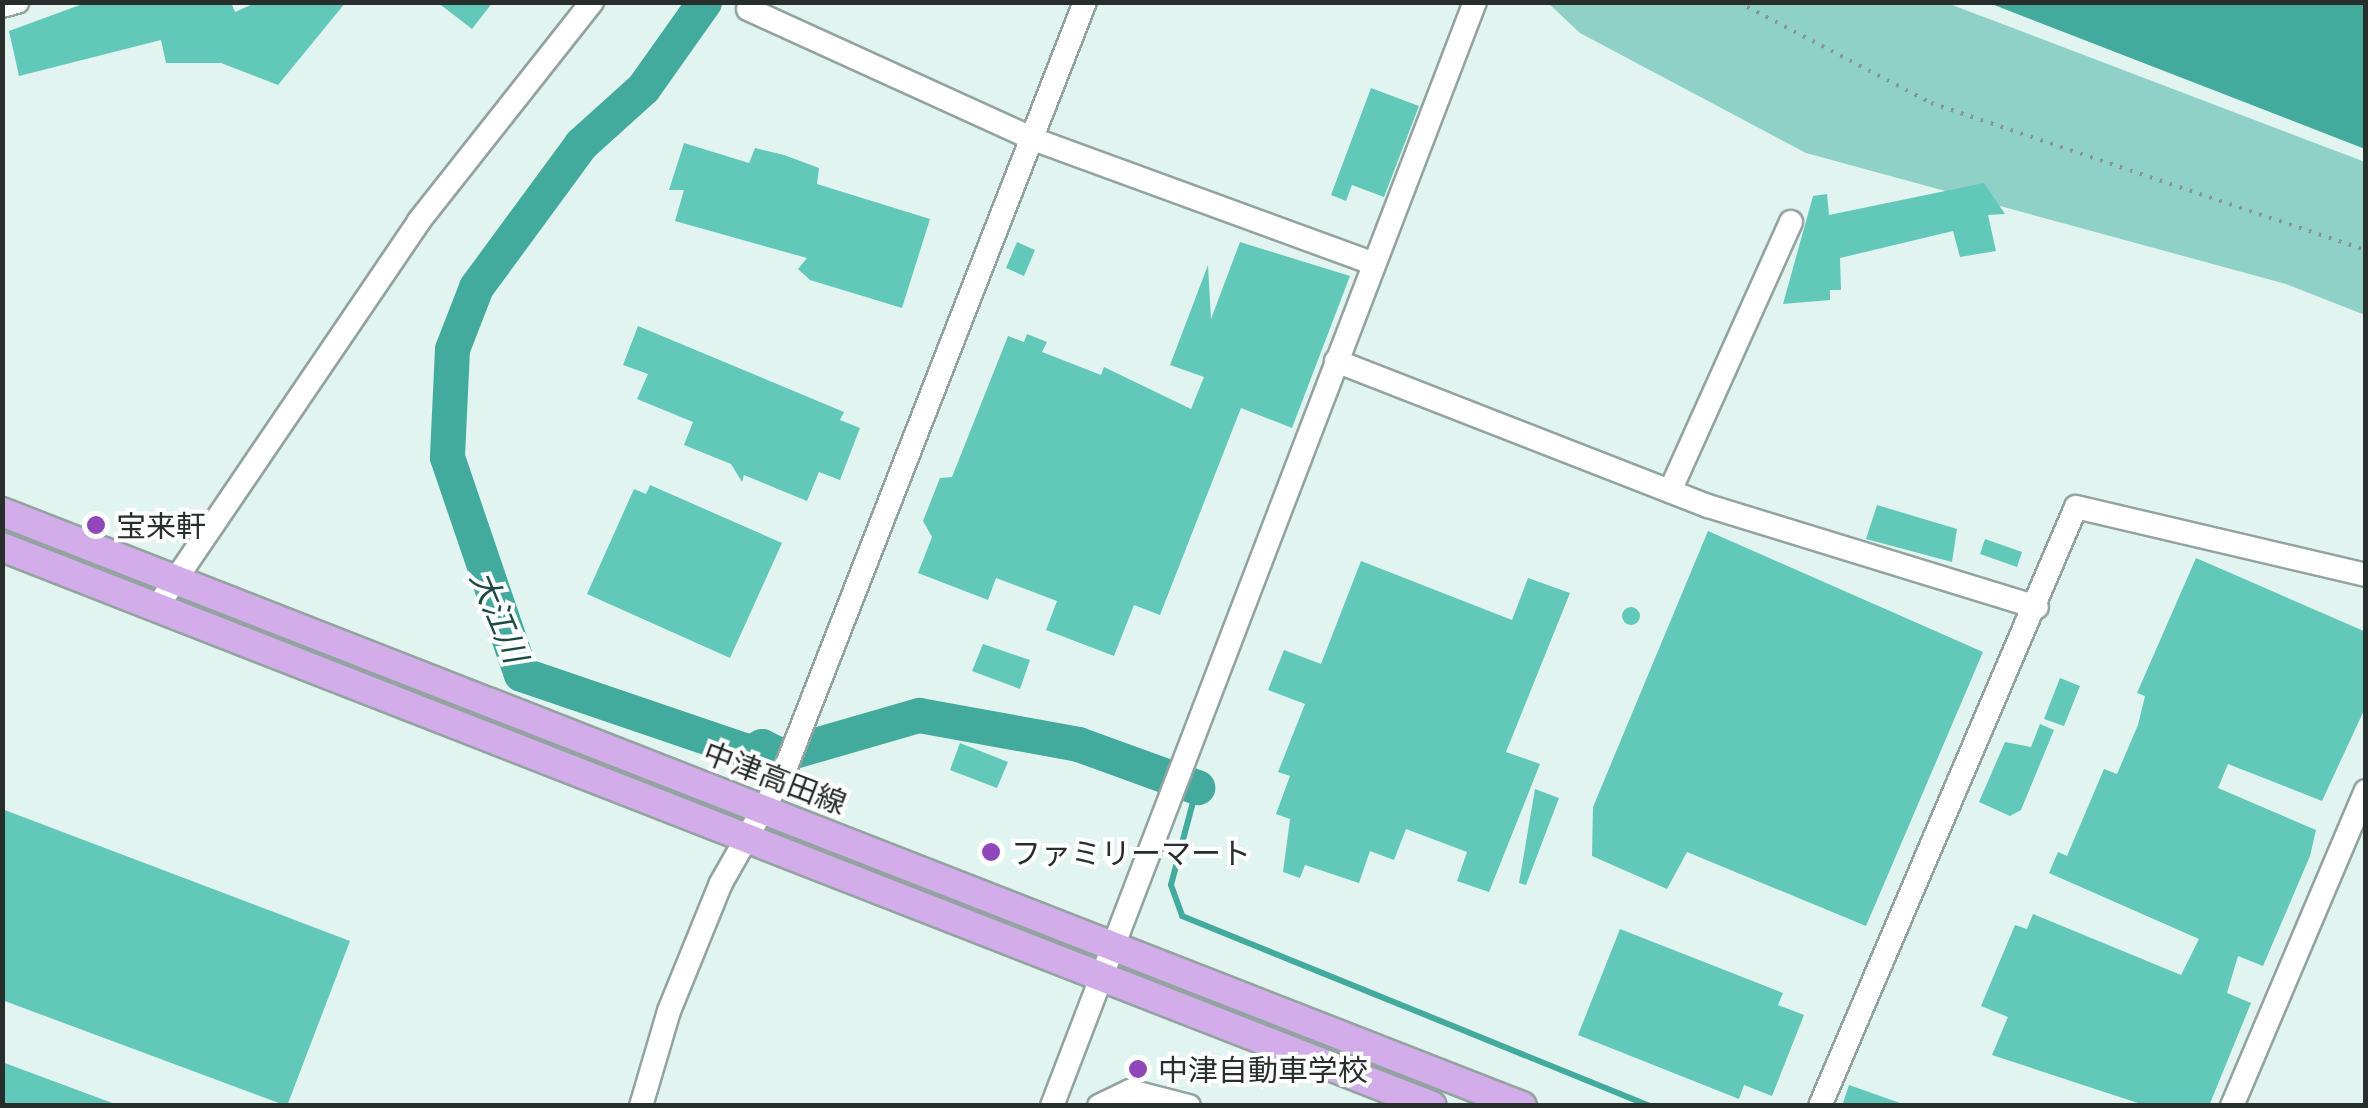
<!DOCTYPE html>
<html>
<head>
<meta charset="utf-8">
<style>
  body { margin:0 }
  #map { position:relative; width:2368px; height:1108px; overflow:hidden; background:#e2f4f0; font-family:"Playfair Display","Noto Sans JP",serif }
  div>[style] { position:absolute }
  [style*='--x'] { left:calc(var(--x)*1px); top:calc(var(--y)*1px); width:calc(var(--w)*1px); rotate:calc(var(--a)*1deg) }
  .green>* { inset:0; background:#8fd1c6 }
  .water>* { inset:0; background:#43ab9d }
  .stream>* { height:6px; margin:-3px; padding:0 3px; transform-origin:3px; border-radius:3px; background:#43ab9d }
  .river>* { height:35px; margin:-17.5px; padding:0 17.5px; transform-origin:17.5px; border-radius:17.5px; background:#43ab9d }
  .building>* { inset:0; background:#62c8ba }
  .round { border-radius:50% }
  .path>* { height:4px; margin-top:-2px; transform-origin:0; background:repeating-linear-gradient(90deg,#879491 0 2.5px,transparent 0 10.5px) }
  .roads { filter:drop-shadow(2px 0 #93a3a0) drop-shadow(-2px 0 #93a3a0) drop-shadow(0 2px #93a3a0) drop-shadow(0 -2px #93a3a0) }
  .minor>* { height:22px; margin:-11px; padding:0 11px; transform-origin:11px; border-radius:11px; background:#fff }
  .major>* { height:28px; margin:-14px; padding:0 14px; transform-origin:14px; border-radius:14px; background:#d2ade9 }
  .dots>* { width:28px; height:28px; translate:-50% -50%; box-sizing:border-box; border:5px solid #fff; border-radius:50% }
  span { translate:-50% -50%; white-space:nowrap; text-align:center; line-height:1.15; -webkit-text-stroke:8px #fff; paint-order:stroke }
  .poi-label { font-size:30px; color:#272e2c }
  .left { translate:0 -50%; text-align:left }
  .street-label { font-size:30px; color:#272e2c }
  .water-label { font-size:32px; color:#1c4a43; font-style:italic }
  .frame { position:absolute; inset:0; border:5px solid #272e2c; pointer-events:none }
</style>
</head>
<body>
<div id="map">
  <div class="green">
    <div style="clip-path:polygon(1548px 3px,1947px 3px,2365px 162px,2365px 315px,2286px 284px,1806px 153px,1580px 33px)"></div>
  </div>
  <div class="water">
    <div style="clip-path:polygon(1989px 3px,2365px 3px,2365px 149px)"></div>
  </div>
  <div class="stream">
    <div style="--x:1197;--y:787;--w:101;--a:104.9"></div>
    <div style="--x:1171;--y:885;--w:33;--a:70"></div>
    <div style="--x:1182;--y:916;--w:505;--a:22.1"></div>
  </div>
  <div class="river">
    <div style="--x:704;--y:2;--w:105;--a:125.3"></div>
    <div style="--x:643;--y:88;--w:84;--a:137.9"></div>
    <div style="--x:581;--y:144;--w:177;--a:126.3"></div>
    <div style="--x:476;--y:287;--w:66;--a:111.2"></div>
    <div style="--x:452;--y:349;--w:108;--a:92.7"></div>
    <div style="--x:447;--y:457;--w:229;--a:71.2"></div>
    <div style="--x:521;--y:674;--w:242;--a:18.8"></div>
    <div style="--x:750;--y:752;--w:13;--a:-27"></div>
    <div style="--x:762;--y:746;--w:20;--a:27"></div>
    <div style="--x:780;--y:755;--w:145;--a:-16.1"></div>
    <div style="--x:919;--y:715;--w:162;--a:10.3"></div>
    <div style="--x:1078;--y:744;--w:127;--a:19.9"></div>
  </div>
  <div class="building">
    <div style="clip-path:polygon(88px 2px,231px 2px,235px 12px,257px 2px,346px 2px,278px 85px,221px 63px,166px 63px,161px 40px,19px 76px,9px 31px)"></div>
    <div style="clip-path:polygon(437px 2px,493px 2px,472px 29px)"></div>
    <div style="clip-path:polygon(1371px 88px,1419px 106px,1384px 197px,1352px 185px,1346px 201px,1331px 195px)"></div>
    <div style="clip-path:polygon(684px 143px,749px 163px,755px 148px,784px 155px,819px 168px,817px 184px,930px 219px,902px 308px,810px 280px,798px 269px,807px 258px,675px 221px,684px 190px,669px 190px)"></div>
    <div style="clip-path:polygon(1984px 183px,2005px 214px,1988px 215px,1996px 251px,1960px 257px,1953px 231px,1840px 258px,1841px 290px,1830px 290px,1830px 300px,1783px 304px,1813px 196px,1827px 194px,1829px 215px)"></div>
    <div style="clip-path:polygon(1017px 242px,1035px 250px,1024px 276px,1006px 268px)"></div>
    <div style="clip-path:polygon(1240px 242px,1350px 276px,1292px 428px,1241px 408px,1160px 615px,1134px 605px,1114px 656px,1046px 630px,1057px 601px,996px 578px,988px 600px,918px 573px,932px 537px,923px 521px,940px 478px,952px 477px,1008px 336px,1024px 342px,1027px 334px,1047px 342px,1042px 352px,1101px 375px,1104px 367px,1191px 409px,1204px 377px,1170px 365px,1208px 265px,1211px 319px)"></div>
    <div style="clip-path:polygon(638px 326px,844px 412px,840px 420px,860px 428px,840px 480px,819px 472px,807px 501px,744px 475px,742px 482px,731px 464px,684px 445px,693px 422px,637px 399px,648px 374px,623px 365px)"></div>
    <div style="clip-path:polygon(650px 485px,782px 543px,730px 658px,587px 594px,634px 489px,646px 494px)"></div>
    <div style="clip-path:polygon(1877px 505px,1957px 529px,1952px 562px,1866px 539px)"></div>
    <div style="clip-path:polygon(1708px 531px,1983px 652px,1866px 926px,1687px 852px,1667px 889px,1592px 856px,1593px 807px)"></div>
    <div style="clip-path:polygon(1985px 539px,2022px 552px,2017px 567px,1980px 554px)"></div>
    <div style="clip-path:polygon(2196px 558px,2366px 632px,2366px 706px,2322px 801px,2228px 764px,2218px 788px,2316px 830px,2310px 856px,2263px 966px,2238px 956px,2227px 993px,2251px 1003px,2209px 1106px,2147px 1106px,1992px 1055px,2008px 1017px,1981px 1006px,2015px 925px,2027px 929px,2033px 914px,2181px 975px,2199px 939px,2049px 873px,2058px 852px,2067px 856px,2104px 769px,2117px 774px,2138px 725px,2145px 696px,2137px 693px)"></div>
    <div style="clip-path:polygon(1361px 561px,1512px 620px,1528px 578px,1570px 593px,1506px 752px,1540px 764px,1489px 892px,1457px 881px,1467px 852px,1406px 829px,1394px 860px,1370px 851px,1359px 883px,1305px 865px,1300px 878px,1283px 872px,1290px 819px,1276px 814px,1290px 776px,1278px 772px,1305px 704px,1268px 690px,1284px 650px,1321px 664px)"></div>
    <div class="round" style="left:1622px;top:607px;width:18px;height:18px"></div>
    <div style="clip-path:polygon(983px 644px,1030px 660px,1020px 689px,972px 671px)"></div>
    <div style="clip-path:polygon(2060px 678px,2080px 686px,2064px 726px,2044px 719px)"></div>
    <div style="clip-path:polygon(2040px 724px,2054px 730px,2021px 810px,2010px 816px,1979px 802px,2005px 742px,2031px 747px)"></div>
    <div style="clip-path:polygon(960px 743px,1008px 762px,997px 788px,950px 770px)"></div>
    <div style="clip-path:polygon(1535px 789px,1559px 798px,1526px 885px,1519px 883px)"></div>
    <div style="clip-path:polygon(2px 809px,350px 941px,287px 1106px,2px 1000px)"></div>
    <div style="clip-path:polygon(1620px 929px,1783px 993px,1778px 1005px,1804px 1015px,1772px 1096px,1744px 1085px,1739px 1099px,1578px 1035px)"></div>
    <div style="clip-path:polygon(2px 1062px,115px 1104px,114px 1106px,2px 1106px)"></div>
    <div style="clip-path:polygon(1849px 1085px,1900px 1103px,1900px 1106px,1842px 1106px)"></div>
  </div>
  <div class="path">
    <div style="--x:1738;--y:2;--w:218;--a:27.6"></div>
    <div style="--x:1931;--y:103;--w:459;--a:18.7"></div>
  </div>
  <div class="roads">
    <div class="minor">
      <div style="--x:2;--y:6;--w:16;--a:-15"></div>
      <div style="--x:748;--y:9;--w:313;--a:24.5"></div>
      <div style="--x:1033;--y:139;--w:363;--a:20.1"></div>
      <div style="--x:1336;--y:361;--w:399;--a:21.3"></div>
      <div style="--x:1708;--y:506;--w:344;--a:17.1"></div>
      <div style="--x:1670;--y:491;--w:295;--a:-65.8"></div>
      <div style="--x:157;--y:607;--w:467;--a:-55.8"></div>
      <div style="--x:419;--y:221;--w:279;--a:-51.7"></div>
      <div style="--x:641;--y:1106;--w:99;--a:-73.6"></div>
      <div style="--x:669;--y:1011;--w:138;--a:-67.9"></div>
      <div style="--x:721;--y:883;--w:128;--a:-60.4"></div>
      <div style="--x:784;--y:772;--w:827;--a:-68.65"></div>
      <div style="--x:1052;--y:1106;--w:1182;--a:-69.04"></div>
      <div style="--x:1099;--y:1106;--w:34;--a:-26"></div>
      <div style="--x:1130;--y:1091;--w:61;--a:14.3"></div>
      <div style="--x:1820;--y:1106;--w:651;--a:-66.86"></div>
      <div style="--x:2076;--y:507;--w:298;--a:13.2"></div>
      <div style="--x:2232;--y:1106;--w:342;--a:-67"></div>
    </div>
    <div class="major">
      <div style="--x:2;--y:512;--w:1632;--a:21.35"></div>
      <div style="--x:2;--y:547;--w:1535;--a:21.35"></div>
    </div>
  </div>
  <div class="dots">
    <div style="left:96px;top:525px;background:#9047b9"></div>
    <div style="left:991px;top:852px;background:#9047b9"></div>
    <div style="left:1138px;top:1069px;background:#9047b9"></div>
  </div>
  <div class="poi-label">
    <span class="left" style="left:116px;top:525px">宝来軒</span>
    <span class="left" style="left:1011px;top:852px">ファミリーマート</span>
    <span class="left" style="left:1158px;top:1069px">中津自動車学校</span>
  </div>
  <div class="street-label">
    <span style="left:775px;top:777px;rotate:21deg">中津高田線</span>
  </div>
  <div class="water-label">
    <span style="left:500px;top:616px;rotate:67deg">大江川</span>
  </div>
  <div class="frame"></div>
</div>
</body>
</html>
